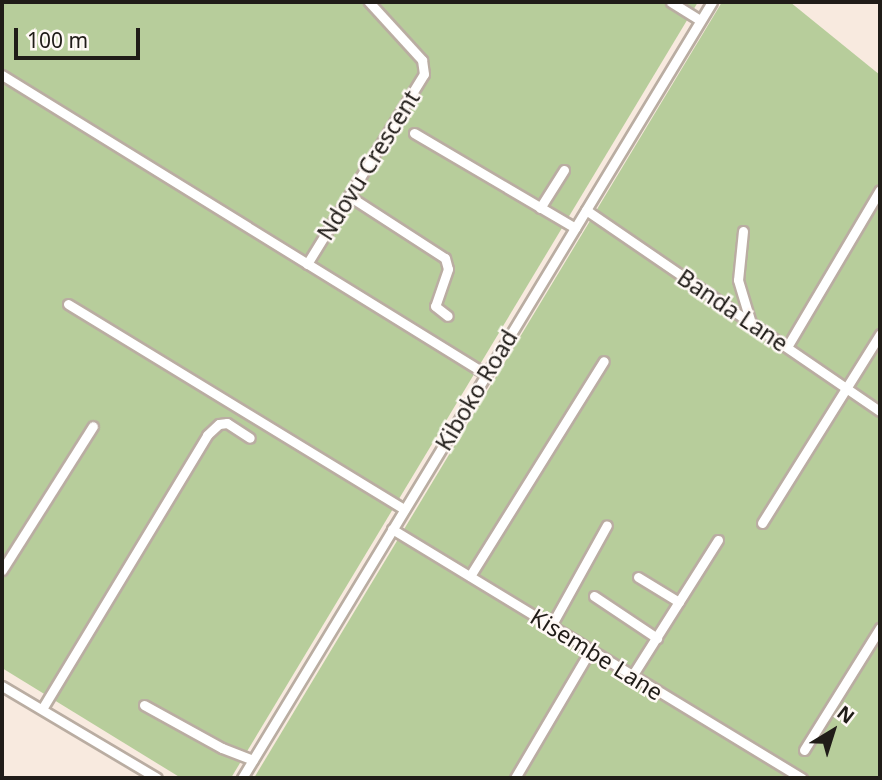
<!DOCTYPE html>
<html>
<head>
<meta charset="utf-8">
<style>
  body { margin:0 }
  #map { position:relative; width:882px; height:780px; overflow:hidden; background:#f8eadf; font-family:"Noto Sans",sans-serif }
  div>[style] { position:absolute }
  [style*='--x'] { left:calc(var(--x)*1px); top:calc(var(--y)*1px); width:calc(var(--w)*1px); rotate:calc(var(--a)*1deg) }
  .green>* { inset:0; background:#b7cd9b }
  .roads { filter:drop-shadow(2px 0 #baada2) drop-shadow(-2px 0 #baada2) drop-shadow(0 2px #baada2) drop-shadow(0 -2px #baada2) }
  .minor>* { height:9px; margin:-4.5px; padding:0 4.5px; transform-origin:4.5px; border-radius:4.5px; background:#fff }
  span { translate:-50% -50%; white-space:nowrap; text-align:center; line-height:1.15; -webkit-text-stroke:5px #fff9f5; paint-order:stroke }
  .street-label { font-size:23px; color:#201c18 }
  .frame { position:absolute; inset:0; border:4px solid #201c18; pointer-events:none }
  .north { position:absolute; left:798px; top:696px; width:70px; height:70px; -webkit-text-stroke:5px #fff9f5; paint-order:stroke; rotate:38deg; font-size:19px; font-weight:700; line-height:28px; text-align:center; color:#201c18 }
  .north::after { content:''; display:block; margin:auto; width:24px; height:32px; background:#201c18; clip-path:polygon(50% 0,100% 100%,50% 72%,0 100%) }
  .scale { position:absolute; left:14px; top:28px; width:126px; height:32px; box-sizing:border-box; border:4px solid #201c18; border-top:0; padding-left:9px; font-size:21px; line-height:24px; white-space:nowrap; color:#201c18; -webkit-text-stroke:5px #fff9f5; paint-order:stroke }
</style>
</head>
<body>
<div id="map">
  <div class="green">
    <div style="clip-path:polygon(2px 2px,698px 2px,231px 778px,181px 778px,2px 668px)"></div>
    <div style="clip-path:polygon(722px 2px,790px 2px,880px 75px,880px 778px,254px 778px)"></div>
  </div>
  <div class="roads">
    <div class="minor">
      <div style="--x:671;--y:2;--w:34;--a:32"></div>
      <div style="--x:2;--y:75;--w:569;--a:31.71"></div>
      <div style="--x:414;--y:133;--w:187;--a:30.5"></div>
      <div style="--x:349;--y:196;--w:114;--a:32.9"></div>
      <div style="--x:445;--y:258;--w:11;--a:75"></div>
      <div style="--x:448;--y:269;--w:39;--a:109"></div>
      <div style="--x:435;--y:306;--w:16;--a:38"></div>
      <div style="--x:540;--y:208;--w:45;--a:-57.7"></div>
      <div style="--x:586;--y:210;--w:356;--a:34.4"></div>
      <div style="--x:743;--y:231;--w:49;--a:95.8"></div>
      <div style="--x:738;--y:280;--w:45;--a:73.2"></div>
      <div style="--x:307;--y:264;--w:223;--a:-58.4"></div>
      <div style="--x:424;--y:74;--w:14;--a:-98"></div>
      <div style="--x:422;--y:60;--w:79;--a:-132.4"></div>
      <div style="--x:68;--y:304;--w:394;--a:31.4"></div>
      <div style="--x:787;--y:347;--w:182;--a:-59.4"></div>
      <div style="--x:762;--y:523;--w:223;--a:-58"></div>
      <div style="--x:392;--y:529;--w:480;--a:31.3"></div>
      <div style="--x:2;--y:570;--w:170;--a:-57.7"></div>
      <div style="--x:470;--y:576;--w:253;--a:-58.1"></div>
      <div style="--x:638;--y:577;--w:48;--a:31.4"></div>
      <div style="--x:594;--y:596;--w:76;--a:33.7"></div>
      <div style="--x:551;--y:626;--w:115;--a:-61"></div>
      <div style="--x:632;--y:676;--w:161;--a:-57.7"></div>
      <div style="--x:2;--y:686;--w:180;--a:30.7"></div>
      <div style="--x:144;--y:705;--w:89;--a:28.9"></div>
      <div style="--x:222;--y:748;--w:33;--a:21"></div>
      <div style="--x:42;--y:709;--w:320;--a:-58.9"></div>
      <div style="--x:207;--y:435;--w:16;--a:-43"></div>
      <div style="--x:219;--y:424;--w:8;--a:-7"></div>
      <div style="--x:227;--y:423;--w:27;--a:33"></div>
      <div style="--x:804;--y:750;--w:144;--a:-58.1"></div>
      <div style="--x:242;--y:778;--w:907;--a:-58.8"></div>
      <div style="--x:515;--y:778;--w:150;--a:-59.5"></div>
    </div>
  </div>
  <div class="street-label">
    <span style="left:368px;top:165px;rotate:-58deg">Ndovu Crescent</span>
    <span style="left:733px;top:310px;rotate:34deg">Banda Lane</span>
    <span style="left:476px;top:390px;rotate:-59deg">Kiboko Road</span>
    <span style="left:597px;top:654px;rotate:32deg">Kisembe Lane</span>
  </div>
  <div class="frame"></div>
  <div class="north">N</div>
  <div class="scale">100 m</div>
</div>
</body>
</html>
